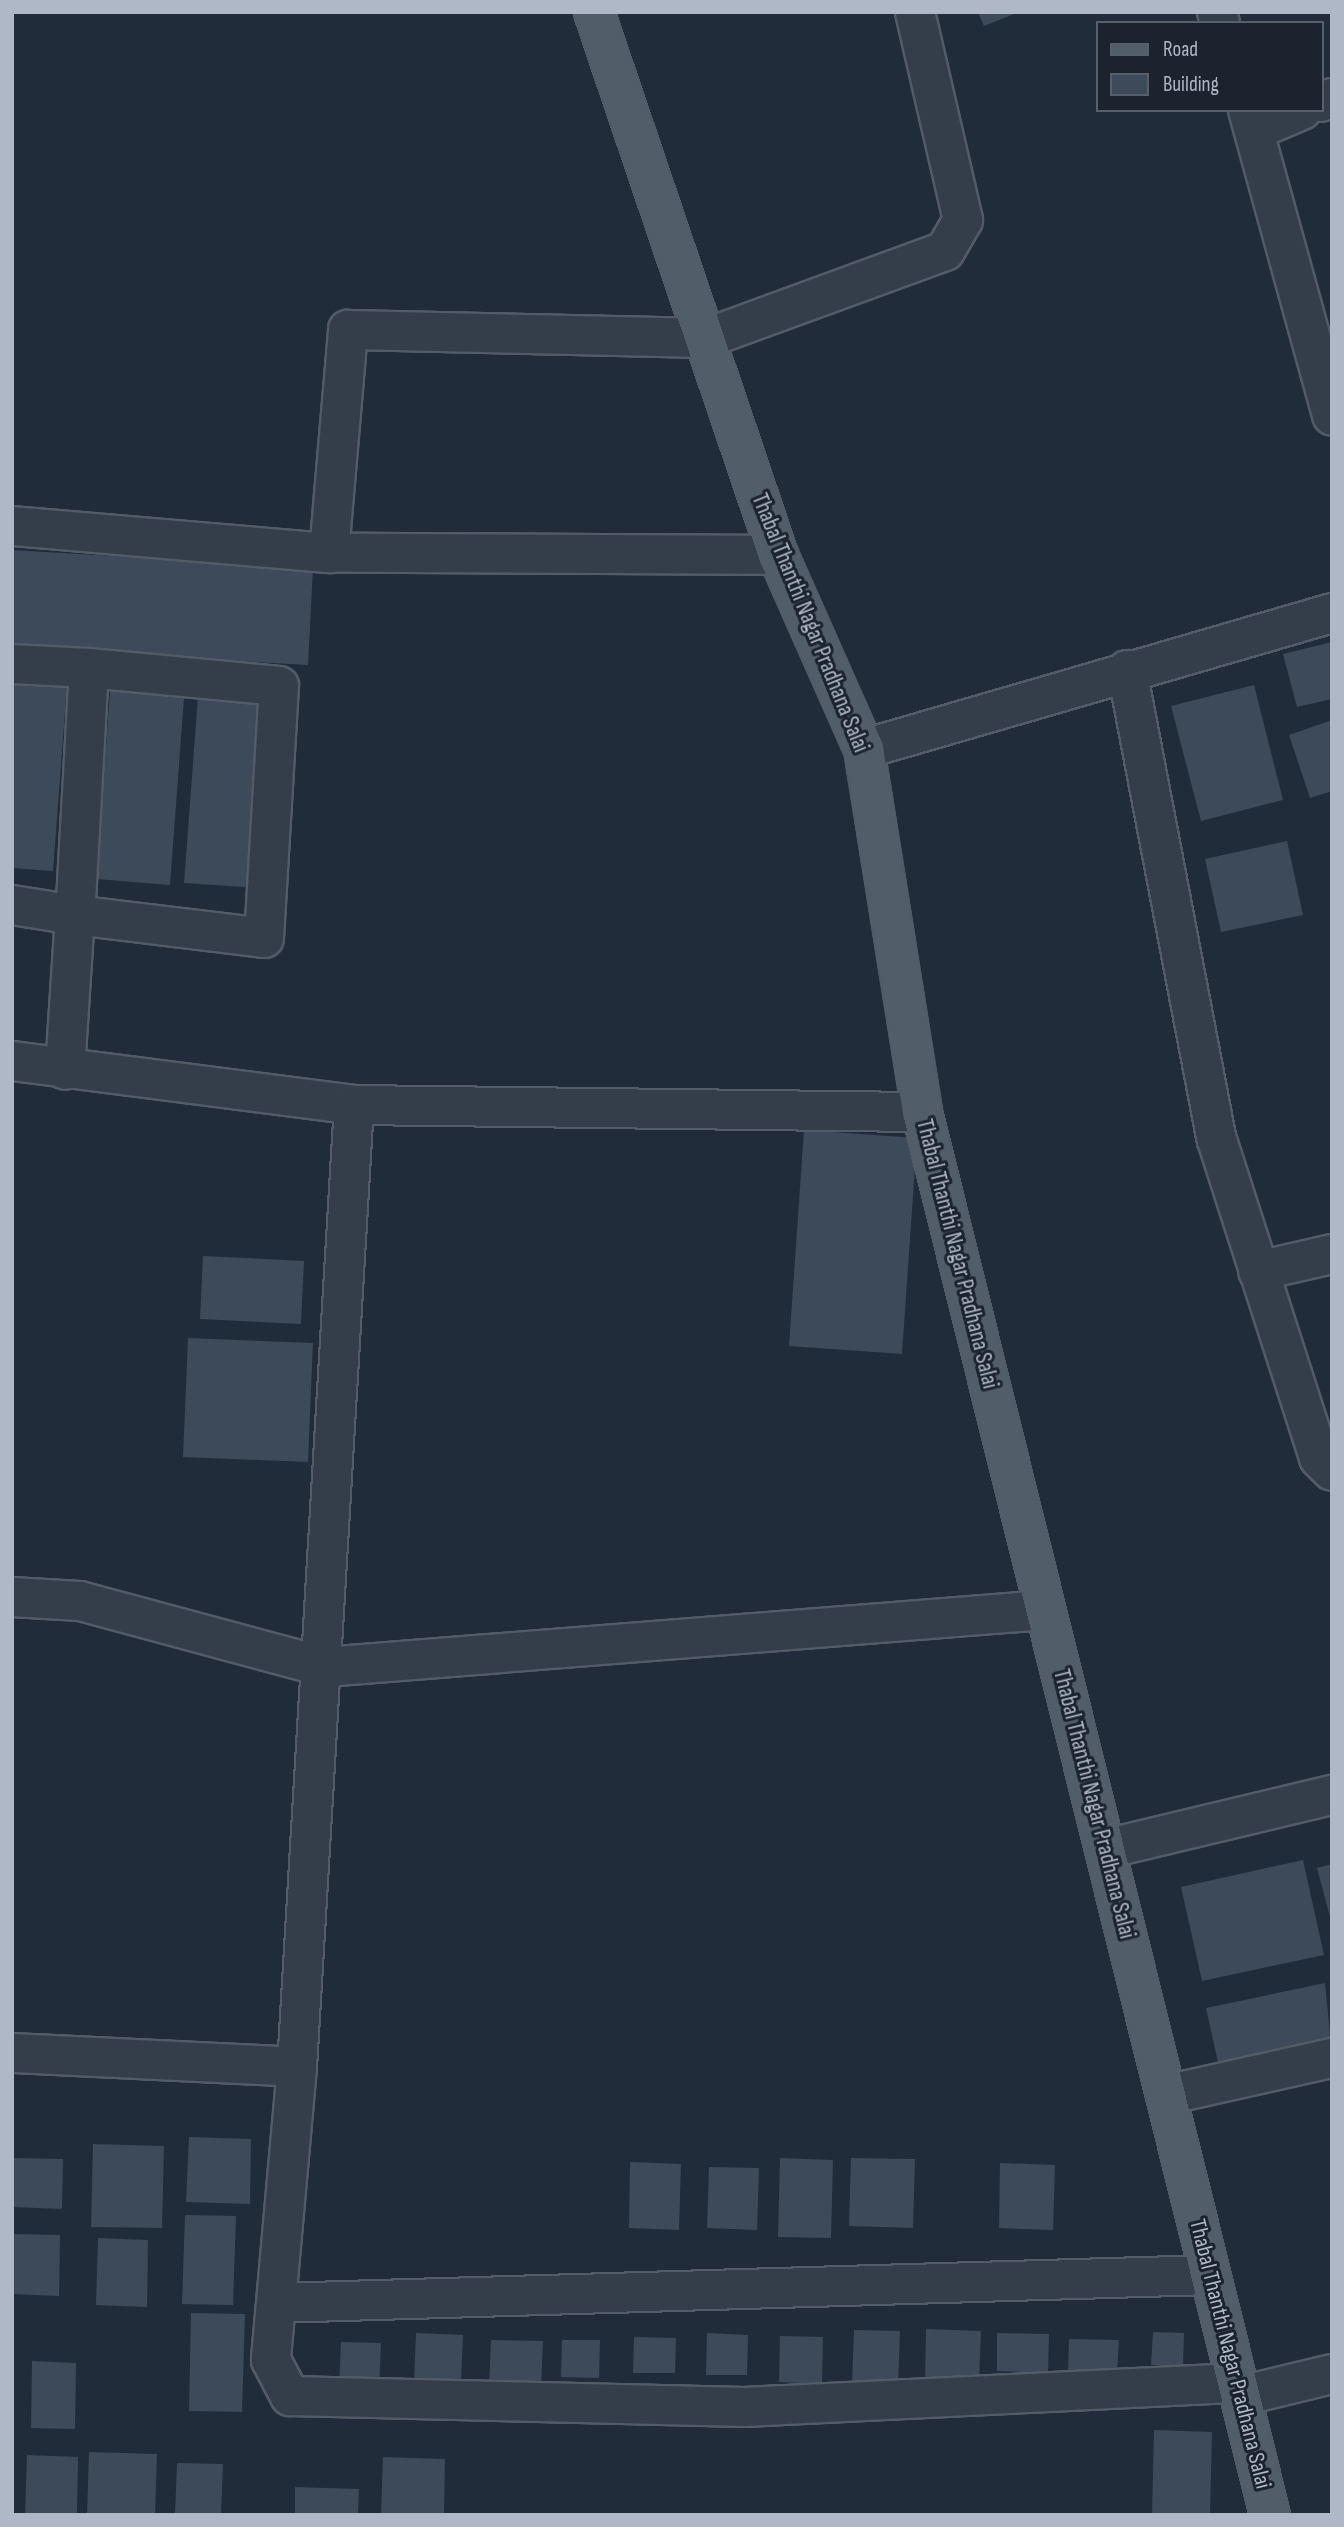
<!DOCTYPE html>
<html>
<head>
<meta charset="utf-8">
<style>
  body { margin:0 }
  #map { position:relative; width:1344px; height:2527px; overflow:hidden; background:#202c39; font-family:"Sofia Sans Condensed",sans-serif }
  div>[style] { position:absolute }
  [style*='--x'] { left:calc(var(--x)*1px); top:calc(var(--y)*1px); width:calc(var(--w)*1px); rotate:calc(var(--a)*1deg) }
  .building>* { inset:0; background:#3c4a59 }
  .roads { filter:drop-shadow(2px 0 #525b67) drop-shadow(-2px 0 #525b67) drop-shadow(0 2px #525b67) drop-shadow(0 -2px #525b67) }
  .minor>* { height:38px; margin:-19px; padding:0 19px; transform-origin:19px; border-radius:19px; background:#343e4a }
  .major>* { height:38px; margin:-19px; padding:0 19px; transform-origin:19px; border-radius:19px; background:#525d6a }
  span { translate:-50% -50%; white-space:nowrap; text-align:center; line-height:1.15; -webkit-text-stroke:6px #1a232e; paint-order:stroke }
  .street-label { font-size:23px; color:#afb8c6 }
  .frame { position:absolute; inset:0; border:14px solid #afb8c6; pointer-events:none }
  .legend { position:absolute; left:1096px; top:21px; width:228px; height:91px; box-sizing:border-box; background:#1a232e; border:2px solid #565f6b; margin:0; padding:9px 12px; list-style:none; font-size:21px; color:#afb8c6 }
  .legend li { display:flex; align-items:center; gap:14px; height:35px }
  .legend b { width:35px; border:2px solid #565f6b }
</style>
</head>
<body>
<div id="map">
  <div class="building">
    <div style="clip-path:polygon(978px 12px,1019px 12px,984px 26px)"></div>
    <div style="clip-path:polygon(12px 550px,313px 568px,308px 665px,12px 648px)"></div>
    <div style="clip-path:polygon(1332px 642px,1332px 699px,1297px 707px,1283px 654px)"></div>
    <div style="clip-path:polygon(12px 668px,68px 672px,53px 871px,12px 868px)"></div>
    <div style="clip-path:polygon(111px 679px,185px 685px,170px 885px,96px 879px)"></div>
    <div style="clip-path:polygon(199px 683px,273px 689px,258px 888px,184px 883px)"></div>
    <div style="clip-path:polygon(1254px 685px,1283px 800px,1201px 821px,1171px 706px)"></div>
    <div style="clip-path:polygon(1332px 720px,1332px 791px,1310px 798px,1289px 735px)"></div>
    <div style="clip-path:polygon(1287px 841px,1303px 915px,1221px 932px,1205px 859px)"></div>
    <div style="clip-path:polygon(804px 1130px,917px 1138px,902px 1354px,789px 1346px)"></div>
    <div style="clip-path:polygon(203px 1256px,304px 1261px,301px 1324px,200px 1319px)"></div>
    <div style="clip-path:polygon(188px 1338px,313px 1343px,308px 1462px,183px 1457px)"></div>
    <div style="clip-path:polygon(1303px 1860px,1324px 1955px,1202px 1981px,1181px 1887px)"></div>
    <div style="clip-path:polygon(1332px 1864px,1332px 1921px,1331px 1921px,1317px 1868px)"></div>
    <div style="clip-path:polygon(1325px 1983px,1332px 2053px,1221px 2076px,1206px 2008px)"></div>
    <div style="clip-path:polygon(189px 2137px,251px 2139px,250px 2204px,186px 2202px)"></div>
    <div style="clip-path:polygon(93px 2144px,164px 2146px,162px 2228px,91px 2227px)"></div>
    <div style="clip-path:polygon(12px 2158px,63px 2159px,62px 2209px,12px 2207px)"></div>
    <div style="clip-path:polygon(780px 2158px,833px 2160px,831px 2238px,778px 2237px)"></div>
    <div style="clip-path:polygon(851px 2158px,915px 2159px,913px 2228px,849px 2226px)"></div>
    <div style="clip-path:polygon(630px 2162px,681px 2164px,679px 2230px,629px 2228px)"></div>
    <div style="clip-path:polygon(1000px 2163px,1055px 2165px,1053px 2230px,999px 2228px)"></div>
    <div style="clip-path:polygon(709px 2167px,759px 2168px,757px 2230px,707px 2228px)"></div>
    <div style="clip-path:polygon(185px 2215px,236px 2216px,233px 2305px,182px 2304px)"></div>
    <div style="clip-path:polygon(12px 2234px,60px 2235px,59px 2296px,12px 2294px)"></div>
    <div style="clip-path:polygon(98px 2238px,148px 2240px,147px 2307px,96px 2305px)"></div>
    <div style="clip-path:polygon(191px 2313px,245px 2314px,242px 2412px,189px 2411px)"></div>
    <div style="clip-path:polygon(926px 2329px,981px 2331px,979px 2381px,925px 2380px)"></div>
    <div style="clip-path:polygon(854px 2330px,900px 2331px,898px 2385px,852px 2384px)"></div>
    <div style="clip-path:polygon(1153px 2332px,1184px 2333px,1183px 2366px,1151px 2365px)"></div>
    <div style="clip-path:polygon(416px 2333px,463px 2335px,461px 2382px,414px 2382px)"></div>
    <div style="clip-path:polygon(707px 2333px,748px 2335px,747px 2375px,706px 2375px)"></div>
    <div style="clip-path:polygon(997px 2333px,1049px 2334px,1048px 2373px,997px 2371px)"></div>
    <div style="clip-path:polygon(780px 2336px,823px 2337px,822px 2384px,779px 2382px)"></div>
    <div style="clip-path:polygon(634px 2337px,676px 2338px,675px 2373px,633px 2373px)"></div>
    <div style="clip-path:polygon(1069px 2339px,1119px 2340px,1117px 2373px,1068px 2371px)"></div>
    <div style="clip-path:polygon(491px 2340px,543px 2341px,541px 2388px,489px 2387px)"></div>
    <div style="clip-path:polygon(562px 2340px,600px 2340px,599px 2378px,561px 2377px)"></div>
    <div style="clip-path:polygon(341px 2342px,381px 2343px,379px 2391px,339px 2389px)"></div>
    <div style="clip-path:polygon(32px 2361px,76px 2363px,75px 2429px,31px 2428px)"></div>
    <div style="clip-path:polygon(1154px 2430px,1212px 2432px,1210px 2515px,1152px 2515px)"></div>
    <div style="clip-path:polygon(89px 2452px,157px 2454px,155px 2515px,87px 2515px)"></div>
    <div style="clip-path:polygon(27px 2455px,78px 2457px,77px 2515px,25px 2515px)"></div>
    <div style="clip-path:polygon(383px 2457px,445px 2459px,444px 2515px,381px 2515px)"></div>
    <div style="clip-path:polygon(177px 2463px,223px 2464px,221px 2515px,175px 2515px)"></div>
    <div style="clip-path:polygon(295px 2487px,359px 2489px,358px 2515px,295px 2515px)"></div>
  </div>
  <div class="roads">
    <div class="minor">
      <div style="--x:1217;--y:12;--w:11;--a:75"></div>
      <div style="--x:1321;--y:102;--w:12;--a:-20"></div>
      <div style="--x:1248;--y:110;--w:317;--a:74.6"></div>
      <div style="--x:1255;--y:130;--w:51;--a:-23.1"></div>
      <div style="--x:12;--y:526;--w:318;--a:4.9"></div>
      <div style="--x:778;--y:555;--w:449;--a:-179.7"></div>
      <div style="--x:329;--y:553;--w:224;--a:-85.1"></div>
      <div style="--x:348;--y:330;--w:359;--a:1.3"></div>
      <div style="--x:707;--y:338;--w:253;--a:-20.1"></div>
      <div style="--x:945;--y:251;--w:36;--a:-60"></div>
      <div style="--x:963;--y:220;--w:213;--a:-103"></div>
      <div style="--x:12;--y:664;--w:77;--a:3"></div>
      <div style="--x:1127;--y:670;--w:479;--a:79.2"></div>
      <div style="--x:1217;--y:1140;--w:334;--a:72.2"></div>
      <div style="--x:1319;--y:1458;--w:18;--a:45"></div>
      <div style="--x:864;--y:749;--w:487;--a:-16.2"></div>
      <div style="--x:12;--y:905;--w:64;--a:9"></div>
      <div style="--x:75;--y:915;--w:190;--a:6.9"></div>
      <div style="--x:264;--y:938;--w:252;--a:-86.6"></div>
      <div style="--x:279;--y:686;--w:191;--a:-174.6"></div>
      <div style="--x:89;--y:668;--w:247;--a:93.2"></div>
      <div style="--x:75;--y:915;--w:155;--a:93.7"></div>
      <div style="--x:12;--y:1061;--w:345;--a:7.3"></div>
      <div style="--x:354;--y:1105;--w:568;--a:0.71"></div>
      <div style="--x:1258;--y:1271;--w:76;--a:-12.9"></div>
      <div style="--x:12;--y:1597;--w:68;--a:3.4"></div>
      <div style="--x:80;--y:1601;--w:254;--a:15.1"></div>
      <div style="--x:325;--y:1667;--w:722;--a:-4.53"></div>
      <div style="--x:1105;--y:1849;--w:233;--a:-13.4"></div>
      <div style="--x:12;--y:2053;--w:285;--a:2.8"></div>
      <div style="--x:297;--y:2067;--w:964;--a:-86.61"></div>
      <div style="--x:297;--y:2067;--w:294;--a:95.1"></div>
      <div style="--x:271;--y:2360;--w:41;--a:62.2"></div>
      <div style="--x:290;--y:2396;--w:454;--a:1.4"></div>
      <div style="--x:744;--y:2407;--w:494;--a:-2.8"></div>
      <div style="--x:1166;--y:2095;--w:170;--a:-12.6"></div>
      <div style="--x:277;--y:2303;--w:933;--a:-1.72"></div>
      <div style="--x:1241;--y:2396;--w:94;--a:-13.6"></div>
    </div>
    <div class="major">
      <div style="--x:594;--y:12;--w:573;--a:71.28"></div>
      <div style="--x:778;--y:555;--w:212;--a:66.1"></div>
      <div style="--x:864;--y:749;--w:368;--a:80.9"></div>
      <div style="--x:922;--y:1112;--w:1446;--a:76.07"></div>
    </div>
  </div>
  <div class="street-label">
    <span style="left:810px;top:623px;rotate:68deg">Thabal Thanthi Nagar Pradhana Salai</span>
    <span style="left:957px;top:1254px;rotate:76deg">Thabal Thanthi Nagar Pradhana Salai</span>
    <span style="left:1094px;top:1804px;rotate:76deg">Thabal Thanthi Nagar Pradhana Salai</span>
    <span style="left:1230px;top:2354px;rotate:76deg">Thabal Thanthi Nagar Pradhana Salai</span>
  </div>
  <div class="frame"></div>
  <ul class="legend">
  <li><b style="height:9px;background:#525d6a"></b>Road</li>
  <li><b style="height:19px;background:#3c4a59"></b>Building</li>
  </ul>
</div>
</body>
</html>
